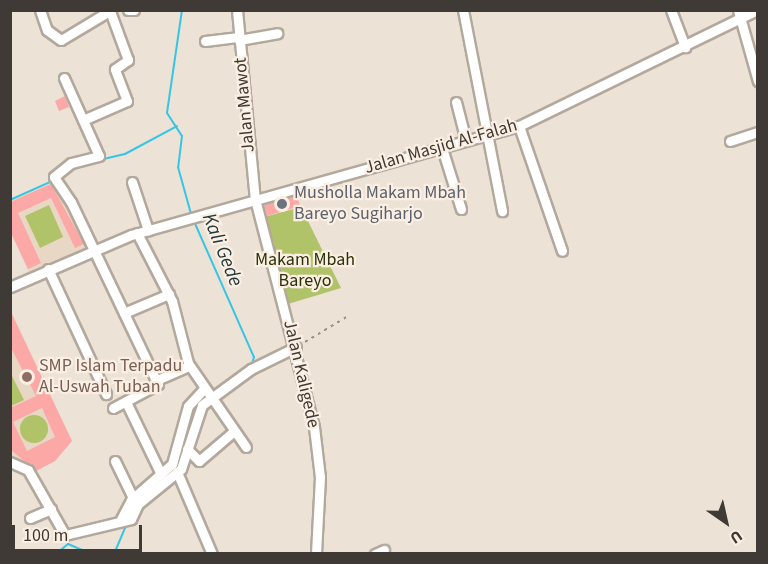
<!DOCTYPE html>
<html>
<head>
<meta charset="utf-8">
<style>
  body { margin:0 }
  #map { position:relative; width:768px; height:564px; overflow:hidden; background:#ece2d5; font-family:"Source Sans 3",sans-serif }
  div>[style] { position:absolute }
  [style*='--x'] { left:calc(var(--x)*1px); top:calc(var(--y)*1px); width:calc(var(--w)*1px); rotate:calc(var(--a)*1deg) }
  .built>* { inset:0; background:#e7d7c4 }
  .green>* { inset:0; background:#b1c369 }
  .round { border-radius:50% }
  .stream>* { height:2px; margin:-1px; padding:0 1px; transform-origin:1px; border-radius:1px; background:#36c5e5 }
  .building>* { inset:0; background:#fca8a7 }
  .path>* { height:1.5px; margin-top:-0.75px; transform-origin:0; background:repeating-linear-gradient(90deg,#999188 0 3px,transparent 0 7.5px) }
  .roads { filter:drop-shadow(2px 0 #b3a89c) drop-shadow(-2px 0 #b3a89c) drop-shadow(0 2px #b3a89c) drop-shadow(0 -2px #b3a89c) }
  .minor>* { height:9px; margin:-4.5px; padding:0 4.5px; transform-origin:4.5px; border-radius:4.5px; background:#fff }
  .dots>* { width:16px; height:16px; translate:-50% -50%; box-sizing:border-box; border:3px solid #faefe2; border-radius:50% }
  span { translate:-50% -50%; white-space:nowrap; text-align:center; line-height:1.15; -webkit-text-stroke:4.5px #faefe2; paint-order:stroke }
  .street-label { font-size:18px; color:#3f3a35 }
  .worship-label { font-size:18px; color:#5b616d }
  .left { translate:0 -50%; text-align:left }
  .park-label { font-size:18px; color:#2b3108 }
  .education-label { font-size:18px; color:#785e54 }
  .water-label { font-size:20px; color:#20373d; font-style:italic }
  .frame { position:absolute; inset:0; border:12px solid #3f3a35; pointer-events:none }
  .north { position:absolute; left:696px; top:492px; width:60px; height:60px; -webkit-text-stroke:4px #faefe2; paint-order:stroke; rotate:146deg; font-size:16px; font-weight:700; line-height:24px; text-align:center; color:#3f3a35 }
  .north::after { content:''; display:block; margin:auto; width:21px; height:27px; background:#3f3a35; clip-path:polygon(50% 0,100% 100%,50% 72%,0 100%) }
  .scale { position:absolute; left:12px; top:525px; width:130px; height:27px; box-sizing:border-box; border:3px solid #3f3a35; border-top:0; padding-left:8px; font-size:18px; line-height:21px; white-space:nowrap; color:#3f3a35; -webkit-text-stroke:4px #faefe2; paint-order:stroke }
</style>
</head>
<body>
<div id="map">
  <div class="built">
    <div style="clip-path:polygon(54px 181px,89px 246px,29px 273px,11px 232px,10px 202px)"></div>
    <div style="clip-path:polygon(10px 309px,72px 441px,55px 461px,33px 472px,11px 456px)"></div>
  </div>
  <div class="green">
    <div style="clip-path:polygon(49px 205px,63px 237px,40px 248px,25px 216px)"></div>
    <div style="clip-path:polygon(301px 207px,341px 288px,288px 304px,264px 217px)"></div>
    <div style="clip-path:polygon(10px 372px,24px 400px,11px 406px,10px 406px)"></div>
    <div class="round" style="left:20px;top:415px;width:28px;height:28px"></div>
  </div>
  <div class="stream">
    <div style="--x:182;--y:10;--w:104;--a:98.3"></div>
    <div style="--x:167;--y:113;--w:27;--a:57"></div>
    <div style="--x:182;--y:136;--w:31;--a:97"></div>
    <div style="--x:178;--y:167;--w:49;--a:74.5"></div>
    <div style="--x:82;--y:164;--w:44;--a:-13.1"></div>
    <div style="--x:125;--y:154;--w:59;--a:-28.3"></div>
    <div style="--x:10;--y:200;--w:46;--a:-24.3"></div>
    <div style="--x:193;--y:219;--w:151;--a:66.2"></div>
    <div style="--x:254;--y:357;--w:7;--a:106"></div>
    <div style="--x:190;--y:415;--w:15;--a:-53"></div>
    <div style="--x:182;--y:453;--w:27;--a:-80"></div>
    <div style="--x:56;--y:554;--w:16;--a:-40"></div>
    <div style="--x:68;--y:544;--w:26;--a:23"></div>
    <div style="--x:114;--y:554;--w:33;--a:-67"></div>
  </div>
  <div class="building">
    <div style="clip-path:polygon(65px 96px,69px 107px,59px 111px,55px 101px)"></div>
    <div style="clip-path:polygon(51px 184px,84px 244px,75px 248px,51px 198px,18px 213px,41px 263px,28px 269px,10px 231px,10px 202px)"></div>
    <div style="clip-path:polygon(297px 195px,300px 206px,267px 216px,264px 205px)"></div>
    <div style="clip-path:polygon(evenodd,10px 310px,72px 441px,55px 461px,36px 471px,10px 449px,10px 408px,36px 396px,10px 346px,10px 310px,42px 408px,55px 437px,27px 451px,13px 422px,42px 408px)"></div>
  </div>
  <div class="path">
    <div style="--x:10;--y:34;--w:11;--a:90"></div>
    <div style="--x:305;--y:342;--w:50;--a:-31.2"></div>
  </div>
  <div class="roads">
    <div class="minor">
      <div style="--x:40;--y:10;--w:21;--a:71"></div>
      <div style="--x:47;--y:30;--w:17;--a:36"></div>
      <div style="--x:61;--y:40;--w:58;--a:-31"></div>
      <div style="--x:128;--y:10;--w:6;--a:0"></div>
      <div style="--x:237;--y:10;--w:190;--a:84.6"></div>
      <div style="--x:255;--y:199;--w:236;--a:75.5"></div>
      <div style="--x:314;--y:427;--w:50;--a:83.2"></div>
      <div style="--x:320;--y:477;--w:77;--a:93"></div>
      <div style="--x:463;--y:10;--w:205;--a:79"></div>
      <div style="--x:671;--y:10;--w:40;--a:69"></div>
      <div style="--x:738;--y:10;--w:74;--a:74.3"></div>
      <div style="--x:239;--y:40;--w:39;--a:-10"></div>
      <div style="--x:205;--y:41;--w:34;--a:-7"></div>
      <div style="--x:64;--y:78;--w:85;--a:65.8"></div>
      <div style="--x:99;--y:156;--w:29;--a:166"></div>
      <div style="--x:71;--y:163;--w:22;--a:141"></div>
      <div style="--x:54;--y:177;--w:30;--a:56"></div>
      <div style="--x:71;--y:202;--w:202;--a:64.5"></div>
      <div style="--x:158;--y:384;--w:51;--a:151.9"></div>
      <div style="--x:456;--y:102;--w:40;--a:75.6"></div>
      <div style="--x:83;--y:120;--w:48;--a:-23.4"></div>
      <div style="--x:127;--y:101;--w:34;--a:-111"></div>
      <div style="--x:115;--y:69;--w:16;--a:-35"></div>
      <div style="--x:128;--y:60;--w:52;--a:-110.2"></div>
      <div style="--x:519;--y:126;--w:132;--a:71"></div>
      <div style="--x:730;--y:141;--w:29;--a:-18"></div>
      <div style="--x:442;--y:148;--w:64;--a:72.7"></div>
      <div style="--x:132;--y:182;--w:51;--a:71.6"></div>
      <div style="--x:137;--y:233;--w:76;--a:62.8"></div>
      <div style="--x:172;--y:301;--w:64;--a:75.5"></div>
      <div style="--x:188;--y:363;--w:102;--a:55.4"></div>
      <div style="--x:48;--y:269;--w:138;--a:65.1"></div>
      <div style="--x:10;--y:287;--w:132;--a:-23.3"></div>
      <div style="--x:131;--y:235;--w:403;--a:-15.7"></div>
      <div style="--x:519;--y:126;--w:265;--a:-26"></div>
      <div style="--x:124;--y:313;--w:49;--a:-22.9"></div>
      <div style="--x:157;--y:380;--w:35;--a:-24"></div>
      <div style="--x:126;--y:402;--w:80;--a:64.1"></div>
      <div style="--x:187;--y:449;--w:17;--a:45"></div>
      <div style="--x:199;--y:461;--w:46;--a:-40.6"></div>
      <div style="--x:115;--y:461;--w:41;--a:64.1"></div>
      <div style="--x:10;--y:462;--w:20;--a:24"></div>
      <div style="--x:28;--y:470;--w:75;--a:60.4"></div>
      <div style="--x:65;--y:535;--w:68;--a:-13.6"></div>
      <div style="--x:131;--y:519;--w:17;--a:-65"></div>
      <div style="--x:138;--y:504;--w:55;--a:-39.1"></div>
      <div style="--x:181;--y:469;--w:67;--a:-71.8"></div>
      <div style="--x:202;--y:405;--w:61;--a:-36.3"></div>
      <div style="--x:251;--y:369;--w:50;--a:-26.1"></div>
      <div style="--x:177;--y:472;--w:89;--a:66.9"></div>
      <div style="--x:30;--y:518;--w:23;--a:-23"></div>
      <div style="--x:121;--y:519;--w:21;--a:-62"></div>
      <div style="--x:131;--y:500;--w:55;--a:-41.3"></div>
      <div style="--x:172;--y:464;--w:60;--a:-74.6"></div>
      <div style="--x:188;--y:406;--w:23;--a:-47"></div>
      <div style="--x:375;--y:554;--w:10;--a:-24"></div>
    </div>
  </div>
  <div class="dots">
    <div style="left:282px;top:204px;background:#6b7280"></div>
    <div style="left:27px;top:377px;background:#8d6e63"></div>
  </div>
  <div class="street-label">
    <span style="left:245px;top:105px;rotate:-95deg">Jalan Mawot</span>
    <span style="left:441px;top:147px;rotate:-16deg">Jalan Masjid Al-Falah</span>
    <span style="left:301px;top:374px;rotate:77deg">Jalan Kaligede</span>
  </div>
  <div class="worship-label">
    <span class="left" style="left:294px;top:204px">Musholla Makam Mbah<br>Bareyo Sugiharjo</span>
  </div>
  <div class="park-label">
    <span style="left:305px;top:271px">Makam Mbah<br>Bareyo</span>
  </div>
  <div class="education-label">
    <span class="left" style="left:39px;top:377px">SMP Islam Terpadu<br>Al-Uswah Tuban</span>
  </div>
  <div class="water-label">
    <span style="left:222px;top:250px;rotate:68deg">Kali Gede</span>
  </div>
  <div class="frame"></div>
  <div class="north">U</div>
  <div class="scale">100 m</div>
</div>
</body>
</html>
